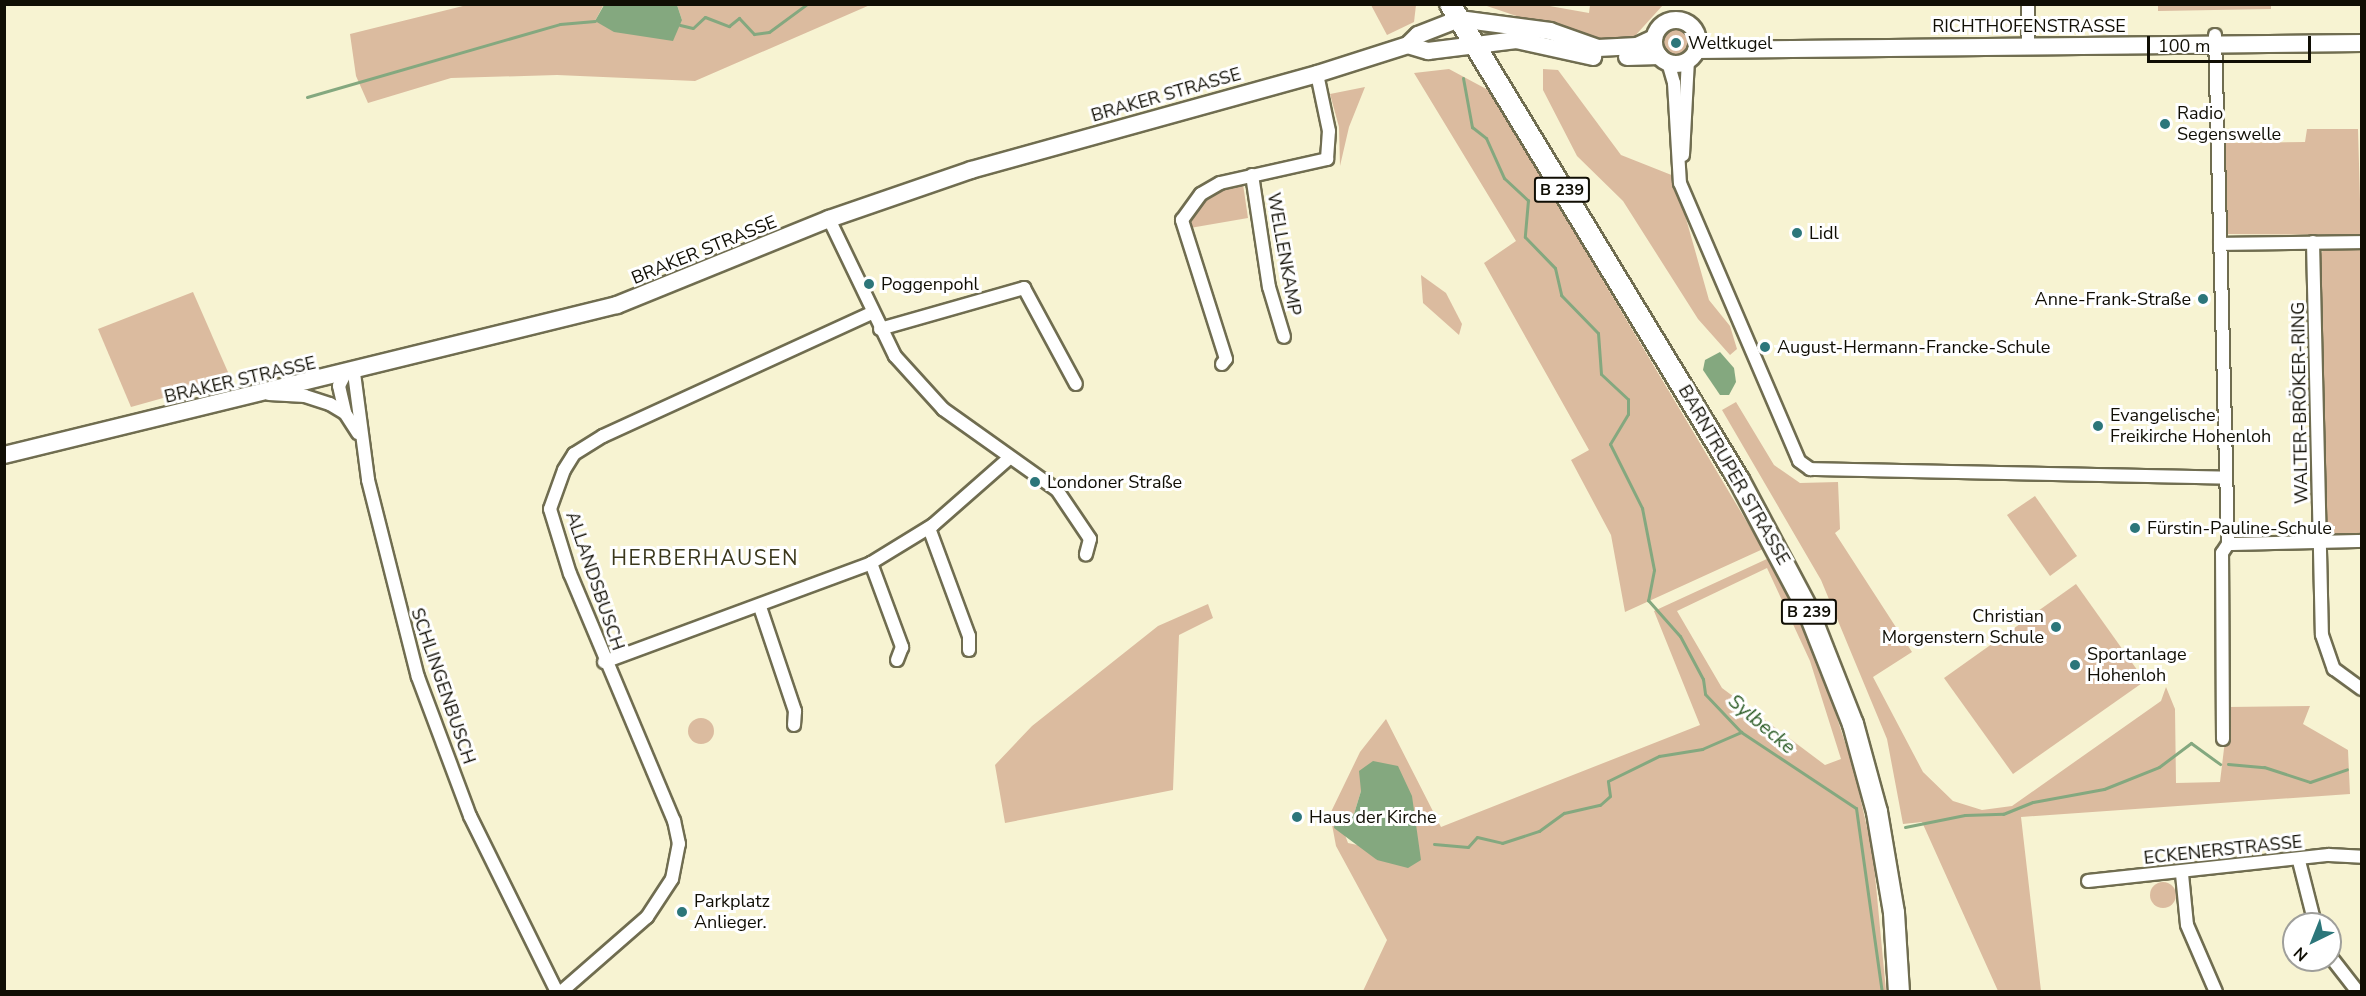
<!DOCTYPE html>
<html>
<head>
<meta charset="utf-8">
<style>
  body { margin:0 }
  #map { position:relative; width:2366px; height:996px; overflow:hidden; background:#f7f3d2; font-family:"Nunito Sans",sans-serif }
  div>[style] { position:absolute }
  [style*='--x'] { left:calc(var(--x)*1px); top:calc(var(--y)*1px); width:calc(var(--w)*1px); rotate:calc(var(--a)*1deg) }
  .green>* { inset:0; background:#dbbb9f }
  .round { border-radius:50% }
  .water>* { inset:0; background:#84a87f }
  .stream>* { height:3px; margin:-1.5px; padding:0 1.5px; transform-origin:1.5px; border-radius:1.5px; background:#84a87f }
  .roads { filter:drop-shadow(2px 0 #706d50) drop-shadow(-2px 0 #706d50) drop-shadow(0 2px #706d50) drop-shadow(0 -2px #706d50) }
  .street>* { height:12px; margin:-6px; padding:0 6px; transform-origin:6px; border-radius:6px; background:#fff }
  .secondary>* { height:16px; margin:-8px; padding:0 8px; transform-origin:8px; border-radius:8px; background:#fff }
  .secondary>.ring { margin:-8px; padding:0; box-sizing:content-box; background:none; border:16px solid #fff; border-radius:50% }
  .primary>* { height:20px; margin:-10px; padding:0 10px; transform-origin:10px; border-radius:10px; background:#fff }
  .dots>* { width:16px; height:16px; translate:-50% -50%; box-sizing:border-box; border:3px solid #fff; border-radius:50% }
  span { translate:-50% -50%; white-space:nowrap; text-align:center; line-height:1.15; -webkit-text-stroke:6px #fff; paint-order:stroke }
  .shield-label span { padding:2px 4px; background:#fff; border:2px solid; border-radius:4px; -webkit-text-stroke-width:0 }
  .shield-label { font-size:16px; color:#100e04; font-weight:700 }
  .street-label { font-size:18px; color:#100e04 }
  .poi-label { font-size:18px; color:#100e04 }
  .left { translate:0 -50%; text-align:left }
  .right { translate:-100% -50%; text-align:right }
  .water-label { font-size:20px; color:#285922; font-style:italic }
  .quarter-label { font-size:21px; color:#3a371b; letter-spacing:1.5px }
  .frame { position:absolute; inset:0; border:6px solid #100e04; pointer-events:none }
  .north { position:absolute; left:2282px; top:912px; width:60px; height:60px; box-sizing:border-box; background:#fff; border:2px solid #9f9f9b; border-radius:50%; rotate:223deg; font-size:16px; font-weight:700; line-height:24px; text-align:center; color:#100e04 }
  .north::after { content:''; display:block; margin:auto; width:21px; height:27px; background:#2c767a; clip-path:polygon(50% 0,100% 100%,50% 72%,0 100%) }
  .scale { position:absolute; left:2147px; top:36px; width:164px; height:27px; box-sizing:border-box; border:3px solid #100e04; border-top:0; padding-left:8px; font-size:18px; line-height:21px; white-space:nowrap; color:#100e04; -webkit-text-stroke:4px #fff; paint-order:stroke }
</style>
</head>
<body>
<div id="map">
  <div class="green">
    <div style="clip-path:polygon(604px 4px,595px 21px,682px 20px,677px 5px,870px 5px,695px 81px,557px 75px,451px 78px,368px 103px,356px 76px,350px 34px,467px 5px)"></div>
    <div style="clip-path:polygon(2271px 4px,2271px 9px,2158px 11px,2158px 5px)"></div>
    <div style="clip-path:polygon(1371px 5px,1416px 5px,1414px 22px,1387px 35px)"></div>
    <div style="clip-path:polygon(1484px 5px,1544px 5px,1589px 13px,1590px 5px,1663px 5px,1634px 37px,1634px 44px,1602px 45px)"></div>
    <div class="round" style="left:1662px;top:29px;width:28px;height:28px"></div>
    <div style="clip-path:polygon(1449px 69px,1490px 91px,1763px 549px,1625px 612px,1611px 535px,1571px 460px,1589px 450px,1484px 263px,1516px 241px,1414px 73px)"></div>
    <div style="clip-path:polygon(1543px 69px,1558px 70px,1621px 155px,1674px 176px,1709px 300px,1730px 326px,1737px 349px,1730px 355px,1698px 319px,1623px 201px,1577px 156px,1543px 90px)"></div>
    <div style="clip-path:polygon(1365px 87px,1349px 127px,1340px 166px,1339px 127px,1330px 94px)"></div>
    <div style="clip-path:polygon(2307px 129px,2358px 129px,2361px 235px,2228px 234px,2224px 143px,2305px 142px)"></div>
    <div style="clip-path:polygon(1243px 184px,1248px 218px,1190px 228px,1195px 207px,1222px 189px)"></div>
    <div style="clip-path:polygon(2361px 246px,2361px 535px,2326px 536px,2321px 254px,2324px 248px)"></div>
    <div style="clip-path:polygon(1421px 275px,1446px 293px,1462px 324px,1459px 335px,1423px 303px)"></div>
    <div style="clip-path:polygon(193px 292px,231px 379px,131px 407px,98px 329px)"></div>
    <div style="clip-path:polygon(1736px 402px,1774px 465px,1800px 483px,1838px 482px,1840px 529px,1835px 533px,1912px 652px,1873px 677px,1923px 772px,1953px 801px,1982px 810px,2012px 806px,2161px 701px,2166px 687px,2175px 709px,2176px 783px,2220px 782px,2229px 707px,2310px 706px,2303px 724px,2348px 750px,2350px 794px,2021px 817px,2041px 991px,1998px 991px,1922px 822px,1903px 824px,1887px 739px,1821px 580px,1722px 410px)"></div>
    <div style="clip-path:polygon(2035px 496px,2077px 556px,2050px 576px,2007px 515px)"></div>
    <div style="clip-path:polygon(evenodd,1769px 558px,1812px 641px,1854px 770px,1873px 854px,1886px 991px,1363px 991px,1387px 940px,1336px 846px,1330px 814px,1360px 752px,1386px 719px,1441px 827px,1700px 725px,1654px 611px,1769px 558px,1767px 568px,1810px 661px,1841px 759px,1825px 765px,1722px 688px,1677px 611px,1767px 568px,1769px 558px,1361px 791px,1421px 860px,1377px 860px,1367px 847px,1348px 843px,1336px 811px,1354px 814px,1361px 791px)"></div>
    <div style="clip-path:polygon(2076px 584px,2145px 681px,2013px 774px,1944px 678px)"></div>
    <div style="clip-path:polygon(1208px 604px,1213px 618px,1179px 635px,1173px 790px,1005px 823px,995px 765px,1032px 726px,1158px 626px)"></div>
    <div class="round" style="left:688px;top:718px;width:26px;height:26px"></div>
    <div class="round" style="left:2150px;top:882px;width:26px;height:26px"></div>
  </div>
  <div class="water">
    <div style="clip-path:polygon(604px 5px,677px 5px,682px 20px,673px 41px,614px 32px,595px 21px)"></div>
    <div style="clip-path:polygon(1720px 352px,1734px 368px,1736px 382px,1729px 395px,1720px 395px,1703px 370px,1705px 360px)"></div>
    <div style="clip-path:polygon(1373px 761px,1398px 766px,1412px 796px,1421px 860px,1408px 868px,1377px 860px,1334px 828px,1336px 811px,1354px 814px,1361px 791px,1359px 771px)"></div>
  </div>
  <div class="stream">
    <div style="--x:680;--y:25;--w:13;--a:13"></div>
    <div style="--x:693;--y:28;--w:16;--a:-43"></div>
    <div style="--x:705;--y:17;--w:26;--a:21"></div>
    <div style="--x:729;--y:26;--w:13;--a:-39"></div>
    <div style="--x:739;--y:18;--w:22;--a:47"></div>
    <div style="--x:754;--y:34;--w:15;--a:-8"></div>
    <div style="--x:769;--y:32;--w:47;--a:-36.4"></div>
    <div style="--x:1463;--y:78;--w:50;--a:79.6"></div>
    <div style="--x:1472;--y:127;--w:18;--a:38"></div>
    <div style="--x:1486;--y:138;--w:44;--a:65.8"></div>
    <div style="--x:1504;--y:178;--w:33;--a:43"></div>
    <div style="--x:1528;--y:200;--w:37;--a:95"></div>
    <div style="--x:1525;--y:237;--w:43;--a:45.9"></div>
    <div style="--x:1555;--y:268;--w:28;--a:77"></div>
    <div style="--x:1561;--y:295;--w:53;--a:45.8"></div>
    <div style="--x:1598;--y:333;--w:41;--a:85.8"></div>
    <div style="--x:1601;--y:374;--w:37;--a:43"></div>
    <div style="--x:1628;--y:399;--w:15;--a:90"></div>
    <div style="--x:1628;--y:414;--w:35;--a:121"></div>
    <div style="--x:1610;--y:444;--w:72;--a:63.4"></div>
    <div style="--x:1642;--y:508;--w:63;--a:79"></div>
    <div style="--x:1654;--y:570;--w:31;--a:101"></div>
    <div style="--x:1648;--y:600;--w:48;--a:48.4"></div>
    <div style="--x:1680;--y:636;--w:49;--a:61.9"></div>
    <div style="--x:1703;--y:679;--w:15;--a:82"></div>
    <div style="--x:1705;--y:694;--w:52;--a:46.5"></div>
    <div style="--x:1741;--y:732;--w:138;--a:33.5"></div>
    <div style="--x:1856;--y:808;--w:186;--a:82"></div>
    <div style="--x:307;--y:97;--w:263;--a:-16.1"></div>
    <div style="--x:560;--y:24;--w:35;--a:-5"></div>
    <div style="--x:2228;--y:764;--w:36;--a:5"></div>
    <div style="--x:2264;--y:767;--w:48;--a:18.1"></div>
    <div style="--x:2310;--y:782;--w:39;--a:-19"></div>
    <div style="--x:1905;--y:827;--w:61;--a:-11.3"></div>
    <div style="--x:1965;--y:815;--w:38;--a:-2"></div>
    <div style="--x:2003;--y:814;--w:32;--a:-22"></div>
    <div style="--x:2033;--y:802;--w:72;--a:-10.4"></div>
    <div style="--x:2104;--y:789;--w:59;--a:-21.8"></div>
    <div style="--x:2159;--y:767;--w:40;--a:-37"></div>
    <div style="--x:2191;--y:743;--w:36;--a:36"></div>
    <div style="--x:1434;--y:844;--w:34;--a:5"></div>
    <div style="--x:1468;--y:847;--w:13;--a:-48"></div>
    <div style="--x:1477;--y:837;--w:26;--a:13"></div>
    <div style="--x:1502;--y:843;--w:39;--a:-18"></div>
    <div style="--x:1539;--y:831;--w:31;--a:-36"></div>
    <div style="--x:1564;--y:813;--w:37;--a:-13"></div>
    <div style="--x:1600;--y:805;--w:13;--a:-42"></div>
    <div style="--x:1610;--y:796;--w:15;--a:-98"></div>
    <div style="--x:1608;--y:781;--w:57;--a:-26.1"></div>
    <div style="--x:1659;--y:756;--w:44;--a:-9.2"></div>
    <div style="--x:1702;--y:749;--w:43;--a:-23.6"></div>
  </div>
  <div class="roads">
    <div class="street">
      <div style="--x:2028;--y:4;--w:41;--a:90"></div>
      <div style="--x:2215;--y:35;--w:509;--a:88.54"></div>
      <div style="--x:1668;--y:62;--w:22;--a:74"></div>
      <div style="--x:1674;--y:83;--w:100;--a:86.6"></div>
      <div style="--x:1680;--y:183;--w:302;--a:66.8"></div>
      <div style="--x:1799;--y:461;--w:14;--a:36"></div>
      <div style="--x:1810;--y:469;--w:415;--a:1.2"></div>
      <div style="--x:1683;--y:155;--w:95;--a:-87"></div>
      <div style="--x:1252;--y:175;--w:113;--a:81.4"></div>
      <div style="--x:1269;--y:287;--w:52;--a:73.3"></div>
      <div style="--x:829;--y:219;--w:152;--a:64.3"></div>
      <div style="--x:895;--y:356;--w:72;--a:47.8"></div>
      <div style="--x:943;--y:409;--w:140;--a:35.4"></div>
      <div style="--x:1057;--y:490;--w:59;--a:56"></div>
      <div style="--x:1090;--y:539;--w:16;--a:105"></div>
      <div style="--x:2313;--y:242;--w:393;--a:88.7"></div>
      <div style="--x:2322;--y:635;--w:36;--a:71"></div>
      <div style="--x:2334;--y:669;--w:34;--a:36"></div>
      <div style="--x:2220;--y:244;--w:142;--a:-0.8"></div>
      <div style="--x:880;--y:329;--w:150;--a:-15.9"></div>
      <div style="--x:1024;--y:288;--w:109;--a:61.6"></div>
      <div style="--x:1222;--y:364;--w:6;--a:-51"></div>
      <div style="--x:1226;--y:359;--w:146;--a:-107.6"></div>
      <div style="--x:1182;--y:220;--w:32;--a:-54"></div>
      <div style="--x:1201;--y:194;--w:22;--a:-30"></div>
      <div style="--x:1220;--y:183;--w:110;--a:-12.6"></div>
      <div style="--x:1327;--y:159;--w:28;--a:-86"></div>
      <div style="--x:1329;--y:131;--w:58;--a:-101.9"></div>
      <div style="--x:354;--y:373;--w:108;--a:82.5"></div>
      <div style="--x:368;--y:480;--w:203;--a:75.8"></div>
      <div style="--x:418;--y:677;--w:148;--a:69.5"></div>
      <div style="--x:470;--y:816;--w:196;--a:63.7"></div>
      <div style="--x:344;--y:376;--w:11;--a:117"></div>
      <div style="--x:339;--y:386;--w:28;--a:77"></div>
      <div style="--x:269;--y:394;--w:36;--a:3"></div>
      <div style="--x:305;--y:396;--w:26;--a:18"></div>
      <div style="--x:330;--y:404;--w:17;--a:31"></div>
      <div style="--x:345;--y:413;--w:24;--a:57"></div>
      <div style="--x:929;--y:528;--w:115;--a:69.7"></div>
      <div style="--x:969;--y:636;--w:14;--a:90"></div>
      <div style="--x:2228;--y:544;--w:134;--a:-1.3"></div>
      <div style="--x:871;--y:563;--w:90;--a:69.7"></div>
      <div style="--x:902;--y:647;--w:14;--a:111"></div>
      <div style="--x:760;--y:607;--w:110;--a:71.4"></div>
      <div style="--x:795;--y:711;--w:14;--a:94"></div>
      <div style="--x:604;--y:662;--w:285;--a:-20.3"></div>
      <div style="--x:871;--y:563;--w:73;--a:-31.5"></div>
      <div style="--x:933;--y:525;--w:100;--a:-41.3"></div>
      <div style="--x:2223;--y:739;--w:186;--a:-90.3"></div>
      <div style="--x:2222;--y:553;--w:11;--a:-56"></div>
      <div style="--x:2299;--y:861;--w:65;--a:75.7"></div>
      <div style="--x:2182;--y:874;--w:51;--a:84.4"></div>
      <div style="--x:2187;--y:925;--w:73;--a:66.6"></div>
      <div style="--x:2088;--y:881;--w:242;--a:-6.2"></div>
      <div style="--x:2329;--y:855;--w:33;--a:3"></div>
      <div style="--x:2330;--y:956;--w:46;--a:52.1"></div>
      <div style="--x:561;--y:992;--w:114;--a:-41.1"></div>
      <div style="--x:647;--y:917;--w:45;--a:-56.7"></div>
      <div style="--x:672;--y:879;--w:36;--a:-79"></div>
      <div style="--x:679;--y:844;--w:24;--a:-102"></div>
      <div style="--x:674;--y:821;--w:268;--a:-112.8"></div>
      <div style="--x:570;--y:574;--w:68;--a:-107.1"></div>
      <div style="--x:550;--y:509;--w:41;--a:-70.3"></div>
      <div style="--x:564;--y:470;--w:19;--a:-58"></div>
      <div style="--x:574;--y:454;--w:34;--a:-32"></div>
      <div style="--x:603;--y:436;--w:296;--a:-24.6"></div>
    </div>
    <div class="secondary">
      <div class="ring" style="left:1654px;top:20px;width:28px;height:28px"></div>
      <div style="--x:1408;--y:45;--w:21;--a:17"></div>
      <div style="--x:1428;--y:51;--w:89;--a:-7.1"></div>
      <div style="--x:1516;--y:40;--w:79;--a:12.4"></div>
      <div style="--x:1696;--y:50;--w:666;--a:-0.6"></div>
      <div style="--x:1627;--y:57;--w:32;--a:-2"></div>
      <div style="--x:4;--y:455;--w:631;--a:-13.75"></div>
      <div style="--x:617;--y:305;--w:229;--a:-22.1"></div>
      <div style="--x:829;--y:219;--w:150;--a:-19"></div>
      <div style="--x:971;--y:170;--w:359;--a:-15.5"></div>
      <div style="--x:1317;--y:74;--w:96;--a:-17.7"></div>
      <div style="--x:1408;--y:45;--w:14;--a:-45"></div>
      <div style="--x:1418;--y:35;--w:44;--a:-21.3"></div>
      <div style="--x:1459;--y:19;--w:92;--a:7.5"></div>
      <div style="--x:1550;--y:31;--w:51;--a:19.5"></div>
      <div style="--x:1598;--y:48;--w:39;--a:-3"></div>
      <div style="--x:1637;--y:46;--w:19;--a:-25"></div>
    </div>
    <div class="primary">
      <div style="--x:1450;--y:4;--w:557;--a:58.74"></div>
      <div style="--x:1739;--y:480;--w:147;--a:62"></div>
      <div style="--x:1808;--y:610;--w:123;--a:68.5"></div>
      <div style="--x:1853;--y:724;--w:91;--a:74.7"></div>
      <div style="--x:1877;--y:812;--w:102;--a:80.4"></div>
      <div style="--x:1894;--y:913;--w:79;--a:86.4"></div>
    </div>
  </div>
  <div class="dots">
    <div style="left:1676px;top:43px;background:#2c767a"></div>
    <div style="left:2165px;top:124px;background:#2c767a"></div>
    <div style="left:1797px;top:233px;background:#2c767a"></div>
    <div style="left:869px;top:284px;background:#2c767a"></div>
    <div style="left:2203px;top:299px;background:#2c767a"></div>
    <div style="left:1765px;top:347px;background:#2c767a"></div>
    <div style="left:2098px;top:426px;background:#2c767a"></div>
    <div style="left:1035px;top:482px;background:#2c767a"></div>
    <div style="left:2135px;top:528px;background:#2c767a"></div>
    <div style="left:2056px;top:627px;background:#2c767a"></div>
    <div style="left:2075px;top:665px;background:#2c767a"></div>
    <div style="left:1297px;top:817px;background:#2c767a"></div>
    <div style="left:682px;top:912px;background:#2c767a"></div>
  </div>
  <div class="shield-label">
    <span style="left:1562px;top:190px">B 239</span>
    <span style="left:1809px;top:612px">B 239</span>
  </div>
  <div class="street-label">
    <span style="left:2029px;top:26px">RICHTHOFENSTRASSE</span>
    <span style="left:1166px;top:95px;rotate:-16deg">BRAKER STRASSE</span>
    <span style="left:704px;top:250px;rotate:-22deg">BRAKER STRASSE</span>
    <span style="left:1284px;top:254px;rotate:80deg">WELLENKAMP</span>
    <span style="left:240px;top:380px;rotate:-13deg">BRAKER STRASSE</span>
    <span style="left:2300px;top:403px;rotate:-91deg">WALTER-BRÖKER-RING</span>
    <span style="left:1734px;top:475px;rotate:60deg">BARNTRUPER STRASSE</span>
    <span style="left:595px;top:581px;rotate:71deg">ALLANDSBUSCH</span>
    <span style="left:443px;top:686px;rotate:71deg">SCHLINGENBUSCH</span>
    <span style="left:2223px;top:850px;rotate:-6deg">ECKENERSTRASSE</span>
  </div>
  <div class="poi-label">
    <span class="left" style="left:1688px;top:43px">Weltkugel</span>
    <span class="left" style="left:2177px;top:124px">Radio<br>Segenswelle</span>
    <span class="left" style="left:1809px;top:233px">Lidl</span>
    <span class="left" style="left:881px;top:284px">Poggenpohl</span>
    <span class="right" style="left:2191px;top:299px">Anne-Frank-Straße</span>
    <span class="left" style="left:1777px;top:347px">August-Hermann-Francke-Schule</span>
    <span class="left" style="left:2110px;top:426px">Evangelische<br>Freikirche Hohenloh</span>
    <span class="left" style="left:1047px;top:482px">Londoner Straße</span>
    <span class="left" style="left:2147px;top:528px">Fürstin-Pauline-Schule</span>
    <span class="right" style="left:2044px;top:627px">Christian<br>Morgenstern Schule</span>
    <span class="left" style="left:2087px;top:665px">Sportanlage<br>Hohenloh</span>
    <span class="left" style="left:1309px;top:817px">Haus der Kirche</span>
    <span class="left" style="left:694px;top:912px">Parkplatz<br>Anlieger.</span>
  </div>
  <div class="water-label">
    <span style="left:1762px;top:724px;rotate:40deg">Sylbecke</span>
  </div>
  <div class="quarter-label">
    <span style="left:705px;top:558px">HERBERHAUSEN</span>
  </div>
  <div class="frame"></div>
  <div class="north">N</div>
  <div class="scale">100 m</div>
</div>
</body>
</html>
